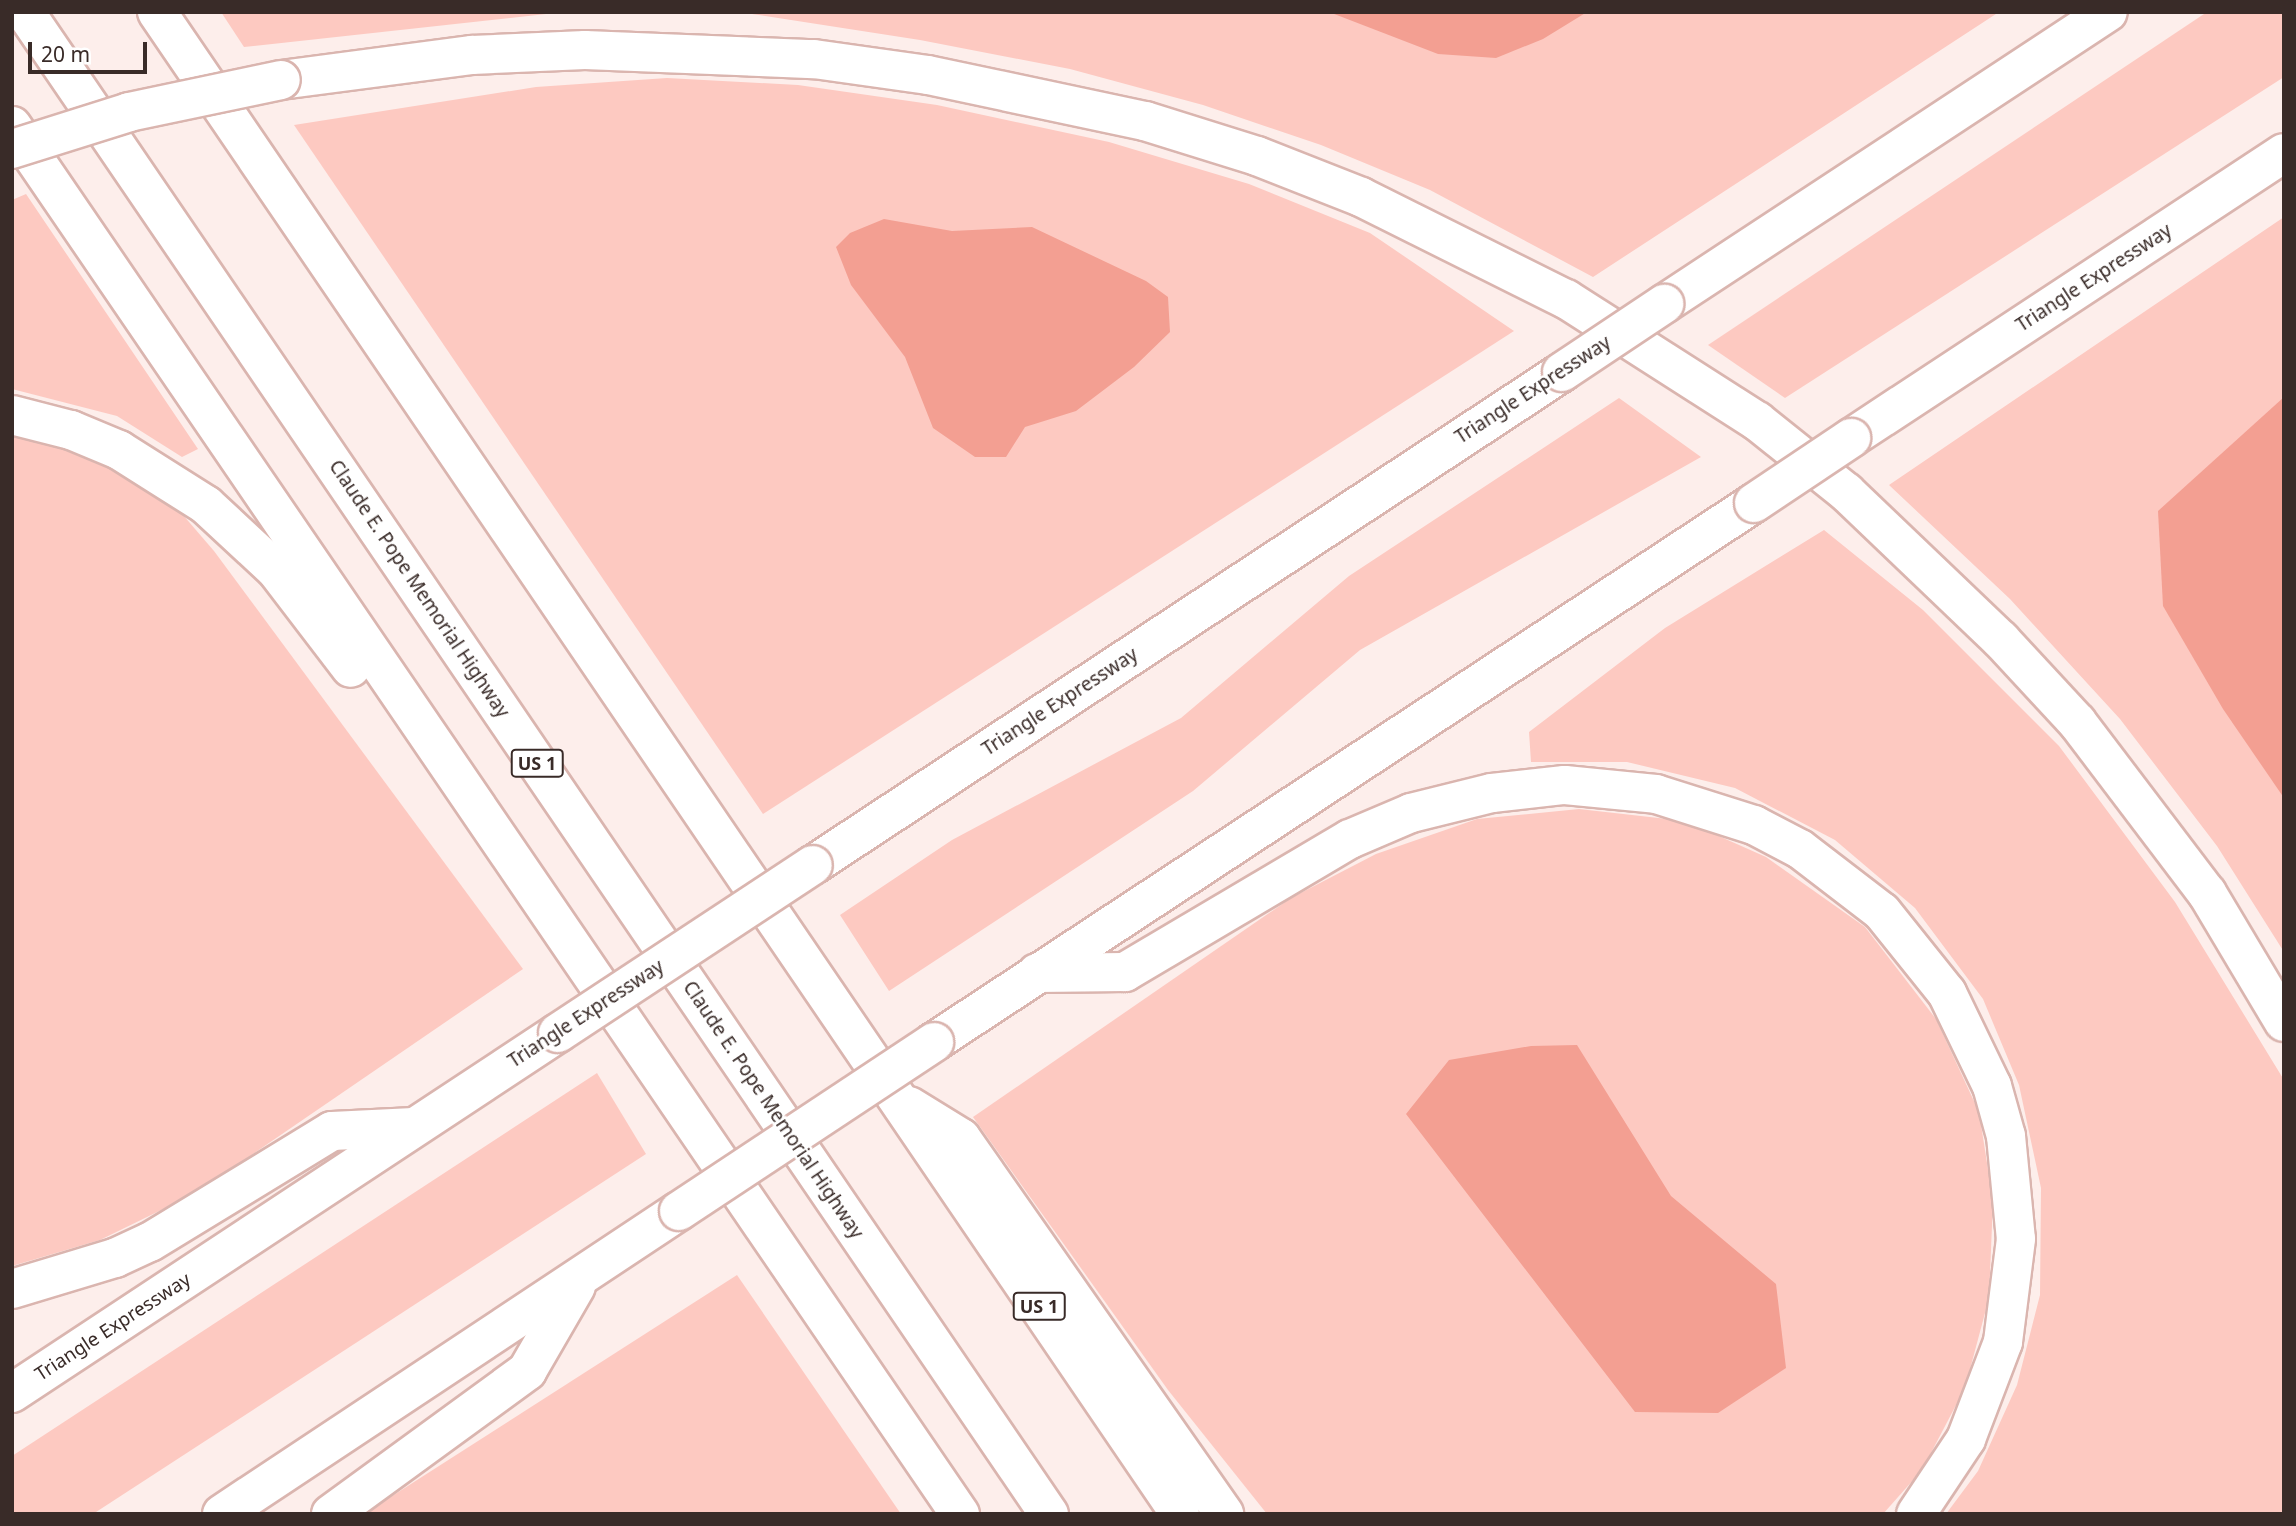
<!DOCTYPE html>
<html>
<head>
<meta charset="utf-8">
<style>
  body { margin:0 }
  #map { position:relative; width:2296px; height:1526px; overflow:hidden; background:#fdeeeb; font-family:"Noto Sans",sans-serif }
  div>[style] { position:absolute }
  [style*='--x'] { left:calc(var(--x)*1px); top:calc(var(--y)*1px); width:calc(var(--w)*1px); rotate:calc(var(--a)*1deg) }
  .green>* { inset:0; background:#fdc9c1 }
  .forest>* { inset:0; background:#f39f92 }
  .roads { filter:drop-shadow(2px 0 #dab5af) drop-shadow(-2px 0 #dab5af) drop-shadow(0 2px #dab5af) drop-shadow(0 -2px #dab5af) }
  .motorway>* { height:38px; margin:-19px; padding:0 19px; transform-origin:19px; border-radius:19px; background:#fff }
  .bridges { filter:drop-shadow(2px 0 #dab5af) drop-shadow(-2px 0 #dab5af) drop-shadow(0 2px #dab5af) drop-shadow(0 -2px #dab5af) }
  .motorway-bridge>* { height:38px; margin:-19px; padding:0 19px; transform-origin:19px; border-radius:19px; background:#fff }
  span { translate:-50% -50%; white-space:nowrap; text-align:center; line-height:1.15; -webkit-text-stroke:5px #fff; paint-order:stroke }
  .shield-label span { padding:2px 5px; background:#fff; border:2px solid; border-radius:5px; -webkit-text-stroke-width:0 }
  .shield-label { font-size:18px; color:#392b28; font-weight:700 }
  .street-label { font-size:19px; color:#392b28 }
  .frame { position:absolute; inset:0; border:14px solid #392b28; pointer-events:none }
  .scale { position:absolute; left:28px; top:42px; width:119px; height:32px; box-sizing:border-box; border:4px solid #392b28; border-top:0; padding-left:9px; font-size:21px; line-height:24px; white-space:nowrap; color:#392b28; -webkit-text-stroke:5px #fff; paint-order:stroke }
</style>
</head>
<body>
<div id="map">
  <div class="green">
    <div style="clip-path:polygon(221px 12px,564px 12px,244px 47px)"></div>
    <div style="clip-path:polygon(693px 12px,1999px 12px,1593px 277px,1430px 190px,1321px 145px,1203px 105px,1070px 69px,920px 40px,752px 14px)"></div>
    <div style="clip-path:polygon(2207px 12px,2284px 12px,2284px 77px,1785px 398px,1708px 345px)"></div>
    <div style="clip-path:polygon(667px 78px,798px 85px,937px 105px,1109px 142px,1249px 184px,1370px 233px,1514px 331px,763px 814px,294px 125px,536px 87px)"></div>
    <div style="clip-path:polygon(26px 194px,198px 449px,182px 457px,117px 416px,12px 389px,12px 200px)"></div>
    <div style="clip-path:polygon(2284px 217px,2284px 952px,2217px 846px,2120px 719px,2010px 599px,1889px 485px)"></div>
    <div style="clip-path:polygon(1619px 398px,1701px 457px,1360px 650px,1193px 791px,889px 991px,840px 915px,952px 840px,1181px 718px,1349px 576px)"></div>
    <div style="clip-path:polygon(12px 435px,86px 456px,171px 501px,214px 551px,523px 969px,196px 1193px,100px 1240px,12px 1266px)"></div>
    <div style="clip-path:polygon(1824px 530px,1923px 610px,2059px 746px,2175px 902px,2284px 1080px,2284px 1514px,1946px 1514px,1978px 1471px,2017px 1385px,2040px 1295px,2041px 1188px,2019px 1085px,1983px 999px,1915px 908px,1835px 840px,1735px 788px,1627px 762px,1531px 762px,1529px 732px,1665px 628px)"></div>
    <div style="clip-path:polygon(1579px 809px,1685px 821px,1766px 857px,1865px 927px,1936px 1019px,1979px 1112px,1993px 1201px,1989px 1298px,1965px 1388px,1922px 1470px,1883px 1514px,1267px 1514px,1168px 1390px,973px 1117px,1291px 898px,1376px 854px,1477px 819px)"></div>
    <div style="clip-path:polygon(597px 1073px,646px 1154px,93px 1514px,12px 1514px,12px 1456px)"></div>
    <div style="clip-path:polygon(737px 1275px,901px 1514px,364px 1514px)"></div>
  </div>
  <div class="forest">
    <div style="clip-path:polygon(1329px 12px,1587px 12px,1543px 39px,1496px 58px,1438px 54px)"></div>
    <div style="clip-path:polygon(884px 219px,952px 231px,1032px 227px,1146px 281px,1168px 297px,1170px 332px,1134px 367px,1076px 411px,1025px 427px,1006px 457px,975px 457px,933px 428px,905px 357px,851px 285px,836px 247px,850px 233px)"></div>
    <div style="clip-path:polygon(2284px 397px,2284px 798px,2223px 709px,2163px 606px,2158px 511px)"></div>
    <div style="clip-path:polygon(1577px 1045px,1671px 1196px,1776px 1284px,1786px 1368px,1718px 1413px,1635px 1412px,1406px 1114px,1449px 1060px,1531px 1046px)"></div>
  </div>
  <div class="roads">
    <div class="motorway">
      <div style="--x:25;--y:12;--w:1818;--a:55.72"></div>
      <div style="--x:157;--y:12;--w:1817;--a:55.74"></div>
      <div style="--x:281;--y:80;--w:193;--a:-7.5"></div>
      <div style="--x:472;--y:55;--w:113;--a:-2.5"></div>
      <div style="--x:585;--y:50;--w:229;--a:2.3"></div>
      <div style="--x:814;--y:59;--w:115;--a:8"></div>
      <div style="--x:928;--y:75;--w:222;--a:12"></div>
      <div style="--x:1145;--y:121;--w:117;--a:17.4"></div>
      <div style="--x:1257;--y:156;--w:112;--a:21.5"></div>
      <div style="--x:1361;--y:197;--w:229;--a:26.5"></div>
      <div style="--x:1566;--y:299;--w:227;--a:32.6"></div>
      <div style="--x:1757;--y:421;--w:114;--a:38.6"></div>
      <div style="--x:1846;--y:492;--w:214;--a:43.7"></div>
      <div style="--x:2001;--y:640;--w:112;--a:47.2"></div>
      <div style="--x:2077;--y:722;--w:215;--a:52.8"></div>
      <div style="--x:2207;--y:893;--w:150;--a:59.2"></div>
      <div style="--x:12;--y:126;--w:1681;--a:55.67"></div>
      <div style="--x:1664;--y:304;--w:531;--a:-33.33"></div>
      <div style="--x:12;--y:415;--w:61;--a:14.3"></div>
      <div style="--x:71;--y:430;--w:52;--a:22.6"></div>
      <div style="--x:119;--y:450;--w:103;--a:32.3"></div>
      <div style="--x:206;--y:505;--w:96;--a:42.9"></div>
      <div style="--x:276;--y:570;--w:123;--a:52.6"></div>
      <div style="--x:1851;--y:438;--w:518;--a:-33.35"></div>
      <div style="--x:813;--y:865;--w:897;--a:-33.35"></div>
      <div style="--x:1037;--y:973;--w:88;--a:-0.7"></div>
      <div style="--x:1125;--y:972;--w:261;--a:-30.6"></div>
      <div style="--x:1350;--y:839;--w:66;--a:-23.1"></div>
      <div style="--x:1411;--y:813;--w:83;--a:-13.9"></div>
      <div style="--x:1492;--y:793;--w:73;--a:-6.3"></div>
      <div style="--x:1565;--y:785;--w:91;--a:5.6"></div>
      <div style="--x:1656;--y:794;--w:103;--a:17.6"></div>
      <div style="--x:1754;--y:825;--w:52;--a:27.6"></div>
      <div style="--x:1800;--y:849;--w:103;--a:37.5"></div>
      <div style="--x:1882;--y:912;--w:104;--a:51.3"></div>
      <div style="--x:1947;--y:993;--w:103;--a:64.2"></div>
      <div style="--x:1992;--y:1086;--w:52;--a:74.4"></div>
      <div style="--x:2006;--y:1136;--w:103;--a:84.5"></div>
      <div style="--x:2016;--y:1239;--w:104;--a:97.2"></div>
      <div style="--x:2003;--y:1342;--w:104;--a:110.9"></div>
      <div style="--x:1966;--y:1439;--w:90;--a:123.7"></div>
      <div style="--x:934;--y:1042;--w:981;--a:-33.32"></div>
      <div style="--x:909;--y:1106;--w:61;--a:31.6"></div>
      <div style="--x:961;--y:1138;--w:459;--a:55"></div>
      <div style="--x:12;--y:1289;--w:108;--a:-16.8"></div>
      <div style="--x:115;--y:1258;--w:38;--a:-25"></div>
      <div style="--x:150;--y:1242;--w:213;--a:-31.4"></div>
      <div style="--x:332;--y:1131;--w:82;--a:-2.8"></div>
      <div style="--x:12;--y:1393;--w:654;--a:-33.4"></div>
      <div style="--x:222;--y:1514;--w:548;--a:-33.55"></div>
      <div style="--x:331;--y:1514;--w:243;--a:-36.1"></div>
      <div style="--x:527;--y:1371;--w:98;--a:-60"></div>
    </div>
  </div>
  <div class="bridges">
    <div class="motorway-bridge">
      <div style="--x:12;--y:149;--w:123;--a:-17.5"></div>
      <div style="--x:129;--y:112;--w:155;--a:-11.9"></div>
      <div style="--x:1562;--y:372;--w:123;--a:-33.7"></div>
      <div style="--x:1754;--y:503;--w:117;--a:-33.8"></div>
      <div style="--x:558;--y:1033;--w:305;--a:-33.4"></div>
      <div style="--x:679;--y:1211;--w:306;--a:-33.5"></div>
    </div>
  </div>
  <div class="shield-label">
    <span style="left:537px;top:763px">US 1</span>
    <span style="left:1039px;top:1306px">US 1</span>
  </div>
  <div class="street-label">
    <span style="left:2094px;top:278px;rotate:-33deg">Triangle Expressway</span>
    <span style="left:1533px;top:390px;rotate:-33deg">Triangle Expressway</span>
    <span style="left:419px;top:589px;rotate:56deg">Claude E. Pope Memorial Highway</span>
    <span style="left:1060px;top:702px;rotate:-33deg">Triangle Expressway</span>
    <span style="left:586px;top:1014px;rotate:-33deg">Triangle Expressway</span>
    <span style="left:773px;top:1110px;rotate:56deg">Claude E. Pope Memorial Highway</span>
    <span style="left:113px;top:1327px;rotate:-33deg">Triangle Expressway</span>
  </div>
  <div class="frame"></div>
  <div class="scale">20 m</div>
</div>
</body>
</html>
